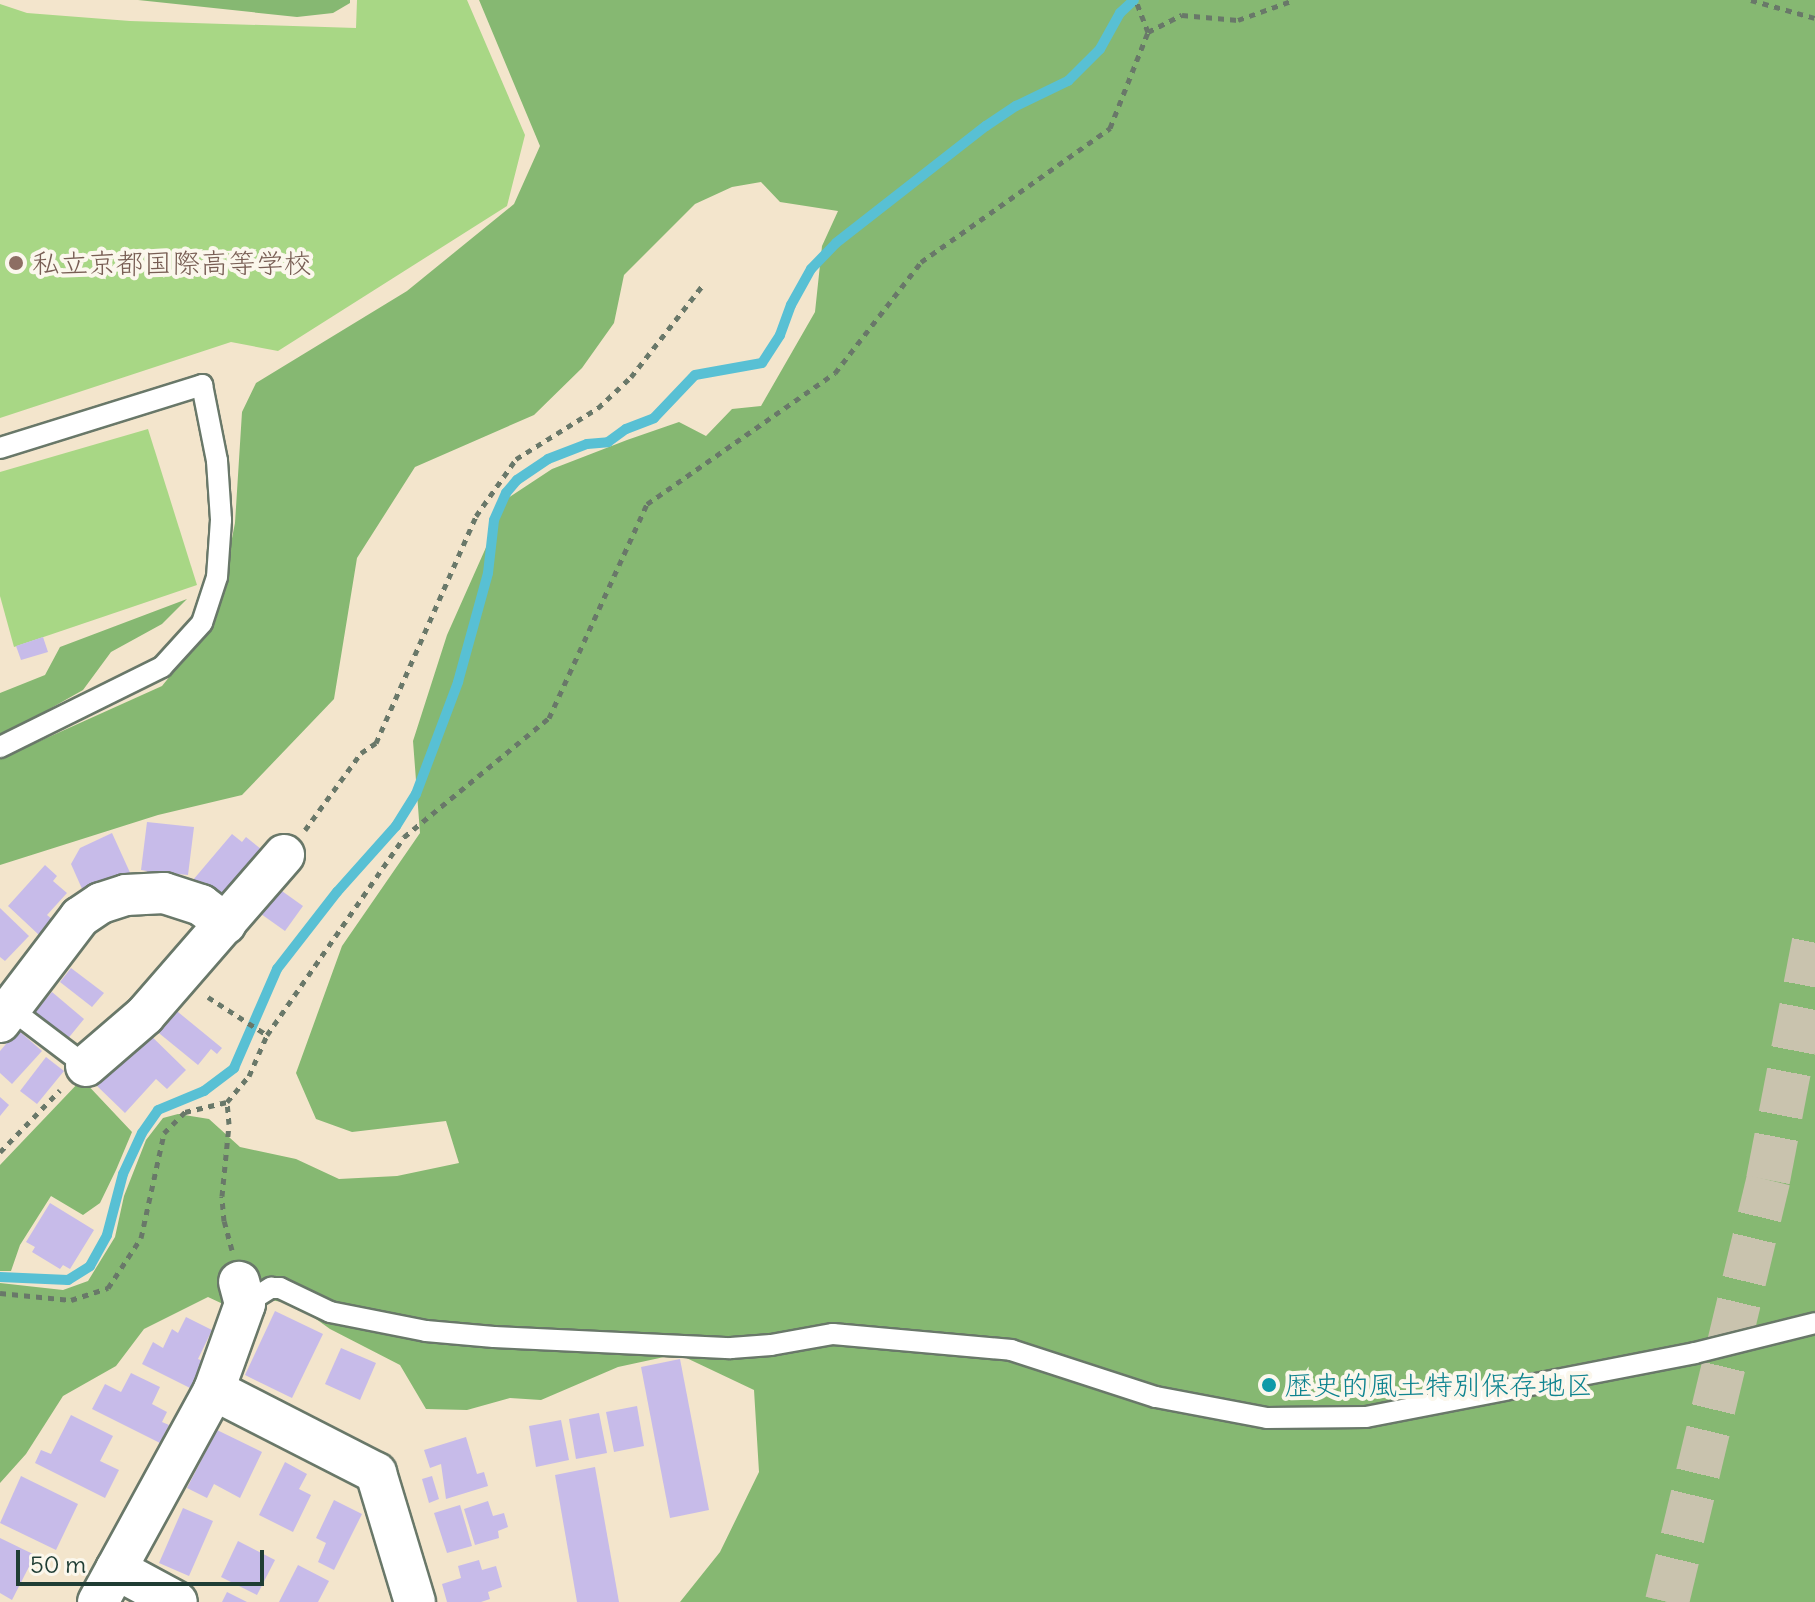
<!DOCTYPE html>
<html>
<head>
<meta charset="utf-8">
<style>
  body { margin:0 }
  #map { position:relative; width:1815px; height:1602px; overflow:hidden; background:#f3e5cc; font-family:Delius,"Klee One",sans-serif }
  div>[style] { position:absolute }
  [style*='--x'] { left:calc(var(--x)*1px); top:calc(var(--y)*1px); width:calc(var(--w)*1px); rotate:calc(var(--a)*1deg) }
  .green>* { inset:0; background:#a8d785 }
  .forest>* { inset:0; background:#86b872 }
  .stream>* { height:10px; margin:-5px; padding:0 5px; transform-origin:5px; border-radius:5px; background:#58c0d4 }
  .building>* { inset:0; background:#c7bbe9 }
  .motorway-tunnel>* { height:44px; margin-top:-22px; transform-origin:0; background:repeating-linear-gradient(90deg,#c9c3ae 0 44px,transparent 0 66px) }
  .path>* { height:5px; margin-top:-2.5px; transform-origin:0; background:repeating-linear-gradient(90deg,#697869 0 6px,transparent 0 12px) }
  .roads { filter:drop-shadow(2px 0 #697869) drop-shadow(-2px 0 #697869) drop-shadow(0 2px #697869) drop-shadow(0 -2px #697869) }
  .service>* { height:20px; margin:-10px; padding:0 10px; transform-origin:10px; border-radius:10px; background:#fff }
  .minor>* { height:40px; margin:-20px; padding:0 20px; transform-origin:20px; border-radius:20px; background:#fff }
  .dots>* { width:22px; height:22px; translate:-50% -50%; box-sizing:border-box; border:4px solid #fbf7ec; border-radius:50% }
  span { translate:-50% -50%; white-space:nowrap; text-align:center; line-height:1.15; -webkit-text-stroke:8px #fbf7ec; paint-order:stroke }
  .education-label { font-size:28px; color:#785e54 }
  .left { translate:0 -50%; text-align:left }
  .culture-label { font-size:28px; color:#0d838f }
  .scale { position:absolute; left:16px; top:1550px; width:248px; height:36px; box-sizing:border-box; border:4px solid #1f3d34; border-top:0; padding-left:10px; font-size:24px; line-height:28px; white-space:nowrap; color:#1f3d34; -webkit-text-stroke:6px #fbf7ec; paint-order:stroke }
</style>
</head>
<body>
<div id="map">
  <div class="green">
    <div style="clip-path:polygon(357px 0,467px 0,525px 135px,507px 206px,278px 351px,231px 342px,0 418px,0 4px,27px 13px,130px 21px,356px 28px)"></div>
    <div style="clip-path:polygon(148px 429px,197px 585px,14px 647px,0 596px,0 472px)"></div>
  </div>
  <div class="forest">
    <div style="clip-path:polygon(138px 0,350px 0,350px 3px,333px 13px,297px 17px)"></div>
    <div style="clip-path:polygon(479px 0,1815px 0,1815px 1602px,680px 1602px,720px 1552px,759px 1472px,754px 1390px,678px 1354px,618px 1367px,541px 1400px,510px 1398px,467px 1410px,426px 1409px,400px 1365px,330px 1329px,295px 1304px,239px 1295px,236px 1303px,223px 1304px,208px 1297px,144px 1329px,116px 1366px,63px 1396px,26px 1454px,0 1483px,0 1283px,63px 1290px,88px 1281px,115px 1237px,124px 1196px,146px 1140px,163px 1118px,178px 1114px,209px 1119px,240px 1147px,296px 1159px,339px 1179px,397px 1176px,459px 1163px,446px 1121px,352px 1132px,316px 1119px,296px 1073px,342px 946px,420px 833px,413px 741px,447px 635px,508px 498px,552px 469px,627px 440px,679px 422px,706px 436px,732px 409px,761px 406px,815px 312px,822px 246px,838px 211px,780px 202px,761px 182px,732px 187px,695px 204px,624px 275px,614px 323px,582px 368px,534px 415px,415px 467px,357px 558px,334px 699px,242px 795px,158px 815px,0 865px,0 759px,162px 686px,216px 619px,235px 523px,242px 412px,256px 383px,407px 291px,514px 204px,540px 146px)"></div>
    <div style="clip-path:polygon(187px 599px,162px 624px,111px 652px,83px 690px,0 737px,0 693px,45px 675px,60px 647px)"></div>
    <div style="clip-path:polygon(82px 1079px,132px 1132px,116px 1170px,100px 1203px,83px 1215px,51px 1196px,20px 1245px,11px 1271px,0 1271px,0 1165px)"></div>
  </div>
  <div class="stream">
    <div style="--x:0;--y:1277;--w:68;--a:2.5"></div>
    <div style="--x:68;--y:1280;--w:26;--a:-32"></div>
    <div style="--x:90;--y:1266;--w:35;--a:-61"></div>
    <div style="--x:107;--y:1235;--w:63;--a:-75.3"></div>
    <div style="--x:123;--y:1174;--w:45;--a:-65.1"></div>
    <div style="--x:142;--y:1133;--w:28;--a:-55"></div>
    <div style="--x:158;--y:1110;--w:50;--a:-22.4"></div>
    <div style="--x:204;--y:1091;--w:38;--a:-37"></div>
    <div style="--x:234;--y:1068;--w:108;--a:-66.5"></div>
    <div style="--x:277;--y:969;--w:98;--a:-52.1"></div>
    <div style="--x:337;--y:892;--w:89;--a:-48.2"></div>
    <div style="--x:396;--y:826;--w:38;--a:-58"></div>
    <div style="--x:416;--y:794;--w:120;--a:-69.4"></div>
    <div style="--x:458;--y:682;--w:113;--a:-74.6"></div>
    <div style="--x:488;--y:573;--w:53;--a:-83.5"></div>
    <div style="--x:494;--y:520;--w:30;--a:-66"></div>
    <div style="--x:506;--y:493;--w:17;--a:-50"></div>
    <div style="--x:517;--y:480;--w:37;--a:-34"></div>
    <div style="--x:548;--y:459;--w:42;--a:-21"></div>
    <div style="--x:587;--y:444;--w:21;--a:-5"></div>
    <div style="--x:608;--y:442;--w:22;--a:-36"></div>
    <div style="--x:626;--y:429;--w:30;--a:-21"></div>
    <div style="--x:654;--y:418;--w:59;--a:-46.4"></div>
    <div style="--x:695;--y:375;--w:68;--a:-10.2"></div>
    <div style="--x:762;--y:363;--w:33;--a:-57"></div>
    <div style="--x:780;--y:335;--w:32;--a:-70"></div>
    <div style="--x:791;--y:305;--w:41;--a:-60.9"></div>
    <div style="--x:811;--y:269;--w:36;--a:-46"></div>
    <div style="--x:836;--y:243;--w:190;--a:-38"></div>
    <div style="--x:986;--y:126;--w:36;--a:-34"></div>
    <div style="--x:1016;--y:106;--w:58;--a:-25.7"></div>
    <div style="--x:1068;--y:81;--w:45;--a:-45"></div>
    <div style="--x:1100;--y:49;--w:41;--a:-60.9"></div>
    <div style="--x:1120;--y:13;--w:19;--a:-43"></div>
  </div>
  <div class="building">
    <div style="clip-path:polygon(43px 637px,48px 652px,21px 660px,16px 646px)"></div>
    <div style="clip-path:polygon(147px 822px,194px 827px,188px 875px,168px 873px,167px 879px,146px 877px,147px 871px,141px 870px)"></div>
    <div style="clip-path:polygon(112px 833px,132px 877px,83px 891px,71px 864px,80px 848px)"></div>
    <div style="clip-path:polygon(232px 834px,242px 842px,246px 837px,261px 849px,221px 897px,208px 885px,204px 890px,193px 880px)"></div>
    <div style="clip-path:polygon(45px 865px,57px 876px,53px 881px,67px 893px,47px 915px,53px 920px,39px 935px,8px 906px)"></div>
    <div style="clip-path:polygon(272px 884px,303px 906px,285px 931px,254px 909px)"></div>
    <div style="clip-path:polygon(0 908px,29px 936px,5px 961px,0 957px)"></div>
    <div style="clip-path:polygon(71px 968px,104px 993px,92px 1007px,60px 982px)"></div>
    <div style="clip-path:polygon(52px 992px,84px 1019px,66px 1041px,34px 1013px)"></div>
    <div style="clip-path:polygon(167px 1003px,222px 1048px,217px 1054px,211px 1049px,198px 1065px,149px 1025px)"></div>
    <div style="clip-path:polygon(141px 1026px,186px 1070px,167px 1089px,156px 1079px,125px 1113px,96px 1085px,104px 1077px,96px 1069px)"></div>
    <div style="clip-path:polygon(18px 1030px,42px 1051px,12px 1084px,0 1073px,0 1051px)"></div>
    <div style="clip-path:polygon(46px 1057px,64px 1071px,37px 1104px,20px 1091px)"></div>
    <div style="clip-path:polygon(0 1097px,9px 1105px,0 1116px)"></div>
    <div style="clip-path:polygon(50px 1203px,94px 1230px,70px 1269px,63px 1265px,60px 1269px,32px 1252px,35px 1247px,26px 1242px)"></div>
    <div style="clip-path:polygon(275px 1311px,323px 1334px,292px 1398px,245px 1375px)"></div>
    <div style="clip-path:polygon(186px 1317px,212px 1330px,198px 1359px,203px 1361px,190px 1388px,142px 1364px,153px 1342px,163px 1348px,172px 1329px,178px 1333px)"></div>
    <div style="clip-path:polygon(341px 1348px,376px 1363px,360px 1400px,325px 1384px)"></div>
    <div style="clip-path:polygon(680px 1359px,709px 1510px,670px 1518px,641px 1367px)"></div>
    <div style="clip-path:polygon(131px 1373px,160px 1387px,152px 1404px,167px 1412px,162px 1422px,169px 1425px,160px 1443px,92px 1409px,105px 1384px,121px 1392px)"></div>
    <div style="clip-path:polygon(637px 1406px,644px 1446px,614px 1452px,606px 1412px)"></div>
    <div style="clip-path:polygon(599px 1413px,607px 1453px,576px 1459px,569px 1419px)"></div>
    <div style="clip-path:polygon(71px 1415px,113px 1436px,100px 1461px,119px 1470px,105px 1498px,35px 1463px,41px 1450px,51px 1454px)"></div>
    <div style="clip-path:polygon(561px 1420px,569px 1460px,536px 1467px,529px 1426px)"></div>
    <div style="clip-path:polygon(217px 1430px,262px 1452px,240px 1498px,214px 1484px,207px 1498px,187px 1488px)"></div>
    <div style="clip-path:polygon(466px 1437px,477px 1474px,484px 1472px,488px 1486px,446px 1499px,441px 1464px,430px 1468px,424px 1450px)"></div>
    <div style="clip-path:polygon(285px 1462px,307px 1474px,299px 1489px,311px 1495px,293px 1532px,259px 1515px)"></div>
    <div style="clip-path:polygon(595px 1467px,619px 1602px,577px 1602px,555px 1475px)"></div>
    <div style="clip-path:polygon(21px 1476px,78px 1504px,56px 1550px,0 1523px)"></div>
    <div style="clip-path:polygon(432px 1476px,439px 1499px,429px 1503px,422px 1479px)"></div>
    <div style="clip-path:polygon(334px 1500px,362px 1514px,334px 1570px,318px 1562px,326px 1543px,316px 1538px)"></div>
    <div style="clip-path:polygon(488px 1501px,493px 1516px,504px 1513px,508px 1527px,498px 1531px,499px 1538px,475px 1545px,464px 1509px)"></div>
    <div style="clip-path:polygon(460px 1505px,472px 1546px,447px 1553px,434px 1513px)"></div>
    <div style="clip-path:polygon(183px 1508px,213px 1521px,189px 1576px,159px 1563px)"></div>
    <div style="clip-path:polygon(0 1538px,35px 1555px,12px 1600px,0 1593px)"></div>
    <div style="clip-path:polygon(238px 1541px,275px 1560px,257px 1595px,221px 1577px)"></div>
    <div style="clip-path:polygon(479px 1560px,482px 1570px,496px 1566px,502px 1587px,488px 1592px,490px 1599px,481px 1602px,447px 1602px,442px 1584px,461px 1578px,458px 1566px)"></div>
    <div style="clip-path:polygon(298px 1565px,329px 1581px,318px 1602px,279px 1602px)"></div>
    <div style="clip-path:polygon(227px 1592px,247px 1602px,222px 1602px)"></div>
  </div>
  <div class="motorway-tunnel">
    <div style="--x:1667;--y:1602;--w:434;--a:-76.5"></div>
    <div style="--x:1768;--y:1180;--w:249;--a:-79.1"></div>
  </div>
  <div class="path">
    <div style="--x:1751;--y:0;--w:66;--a:15.7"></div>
    <div style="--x:1148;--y:32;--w:38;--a:-27"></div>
    <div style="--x:1182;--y:15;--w:56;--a:5.1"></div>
    <div style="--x:1238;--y:20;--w:59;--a:-19.7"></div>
    <div style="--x:305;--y:830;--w:95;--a:-54"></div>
    <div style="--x:361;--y:753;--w:18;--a:-34"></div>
    <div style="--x:376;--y:743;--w:248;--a:-66.2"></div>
    <div style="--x:476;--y:516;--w:70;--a:-54.9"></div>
    <div style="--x:516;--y:459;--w:97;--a:-31.9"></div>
    <div style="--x:598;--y:408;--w:45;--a:-43.2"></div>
    <div style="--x:631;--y:377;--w:115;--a:-52"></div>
    <div style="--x:208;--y:997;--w:70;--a:32.8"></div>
    <div style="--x:0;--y:1152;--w:86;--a:-45.9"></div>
    <div style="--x:232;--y:1250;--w:30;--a:-105"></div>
    <div style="--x:224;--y:1221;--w:25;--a:-95"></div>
    <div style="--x:222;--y:1196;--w:72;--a:-84.4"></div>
    <div style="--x:229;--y:1124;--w:22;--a:-95"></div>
    <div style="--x:227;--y:1102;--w:34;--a:-50"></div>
    <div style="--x:249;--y:1076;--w:45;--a:-66.3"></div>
    <div style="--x:267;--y:1035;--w:241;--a:-55.3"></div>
    <div style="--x:404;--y:837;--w:188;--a:-39.4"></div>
    <div style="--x:549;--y:718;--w:235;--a:-65.4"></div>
    <div style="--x:647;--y:504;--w:229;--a:-34.9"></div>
    <div style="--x:835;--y:373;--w:140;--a:-52.2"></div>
    <div style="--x:921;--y:262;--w:232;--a:-35.3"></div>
    <div style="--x:1110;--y:128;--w:103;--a:-68.4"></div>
    <div style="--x:1148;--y:32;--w:34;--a:-111"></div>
    <div style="--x:0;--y:1293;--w:71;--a:5.6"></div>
    <div style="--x:71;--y:1300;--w:39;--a:-18"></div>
    <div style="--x:108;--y:1288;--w:60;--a:-56.6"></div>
    <div style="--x:141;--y:1238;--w:107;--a:-77.6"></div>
    <div style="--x:164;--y:1133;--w:30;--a:-45"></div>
    <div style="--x:185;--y:1112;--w:43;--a:-13.4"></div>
  </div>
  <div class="roads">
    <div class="service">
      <div style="--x:0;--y:448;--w:212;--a:-17.3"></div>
      <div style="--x:202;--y:385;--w:77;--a:78.8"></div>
      <div style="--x:217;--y:461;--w:59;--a:86.1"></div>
      <div style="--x:221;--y:520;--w:57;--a:94"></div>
      <div style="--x:217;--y:577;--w:48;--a:108.1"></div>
      <div style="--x:202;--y:623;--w:59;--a:132.3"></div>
      <div style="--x:162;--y:667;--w:181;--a:153.7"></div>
      <div style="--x:11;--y:1009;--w:94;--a:37.2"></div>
      <div style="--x:245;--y:1304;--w:31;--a:-32"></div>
      <div style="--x:271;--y:1288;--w:9;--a:0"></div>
      <div style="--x:280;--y:1288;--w:55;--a:25.6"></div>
      <div style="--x:330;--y:1312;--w:98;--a:11.2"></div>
      <div style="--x:426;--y:1331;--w:68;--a:5"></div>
      <div style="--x:494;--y:1337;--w:237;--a:2.7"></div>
      <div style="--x:731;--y:1348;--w:40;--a:-4.3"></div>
      <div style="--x:771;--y:1345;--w:63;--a:-10.1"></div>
      <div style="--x:833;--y:1334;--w:179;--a:5.1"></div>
      <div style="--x:1011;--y:1350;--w:152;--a:18"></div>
      <div style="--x:1156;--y:1397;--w:113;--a:10.7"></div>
      <div style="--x:1267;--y:1418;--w:99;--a:-0.6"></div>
      <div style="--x:1366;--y:1417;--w:335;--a:-11"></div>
      <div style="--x:1695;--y:1353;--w:124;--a:-14"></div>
    </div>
    <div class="minor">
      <div style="--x:0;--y:1022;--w:132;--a:-52.7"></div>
      <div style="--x:80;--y:917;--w:25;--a:-34"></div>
      <div style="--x:101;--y:903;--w:26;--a:-18"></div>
      <div style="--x:126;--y:895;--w:38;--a:-3"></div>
      <div style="--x:164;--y:893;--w:39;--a:18"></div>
      <div style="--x:201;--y:905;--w:31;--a:37"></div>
      <div style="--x:86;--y:1066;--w:78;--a:-40.8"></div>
      <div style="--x:145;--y:1015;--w:212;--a:-49"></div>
      <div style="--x:214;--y:1390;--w:182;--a:27.1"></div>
      <div style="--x:376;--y:1473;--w:135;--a:73.2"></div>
      <div style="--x:116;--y:1569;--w:69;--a:28.4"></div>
      <div style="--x:98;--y:1602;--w:242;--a:-61.3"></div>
      <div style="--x:214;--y:1390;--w:91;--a:-70.2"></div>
      <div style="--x:245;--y:1304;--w:23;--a:-105"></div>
    </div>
  </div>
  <div class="dots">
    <div style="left:16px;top:263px;background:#8d6e63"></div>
    <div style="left:1269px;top:1385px;background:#0f9aa8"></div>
  </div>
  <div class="education-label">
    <span class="left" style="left:32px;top:263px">私立京都国際高等学校</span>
  </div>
  <div class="culture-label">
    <span class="left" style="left:1285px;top:1385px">歴史的風土特別保存地区</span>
  </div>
  <div class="scale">50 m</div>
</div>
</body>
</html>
